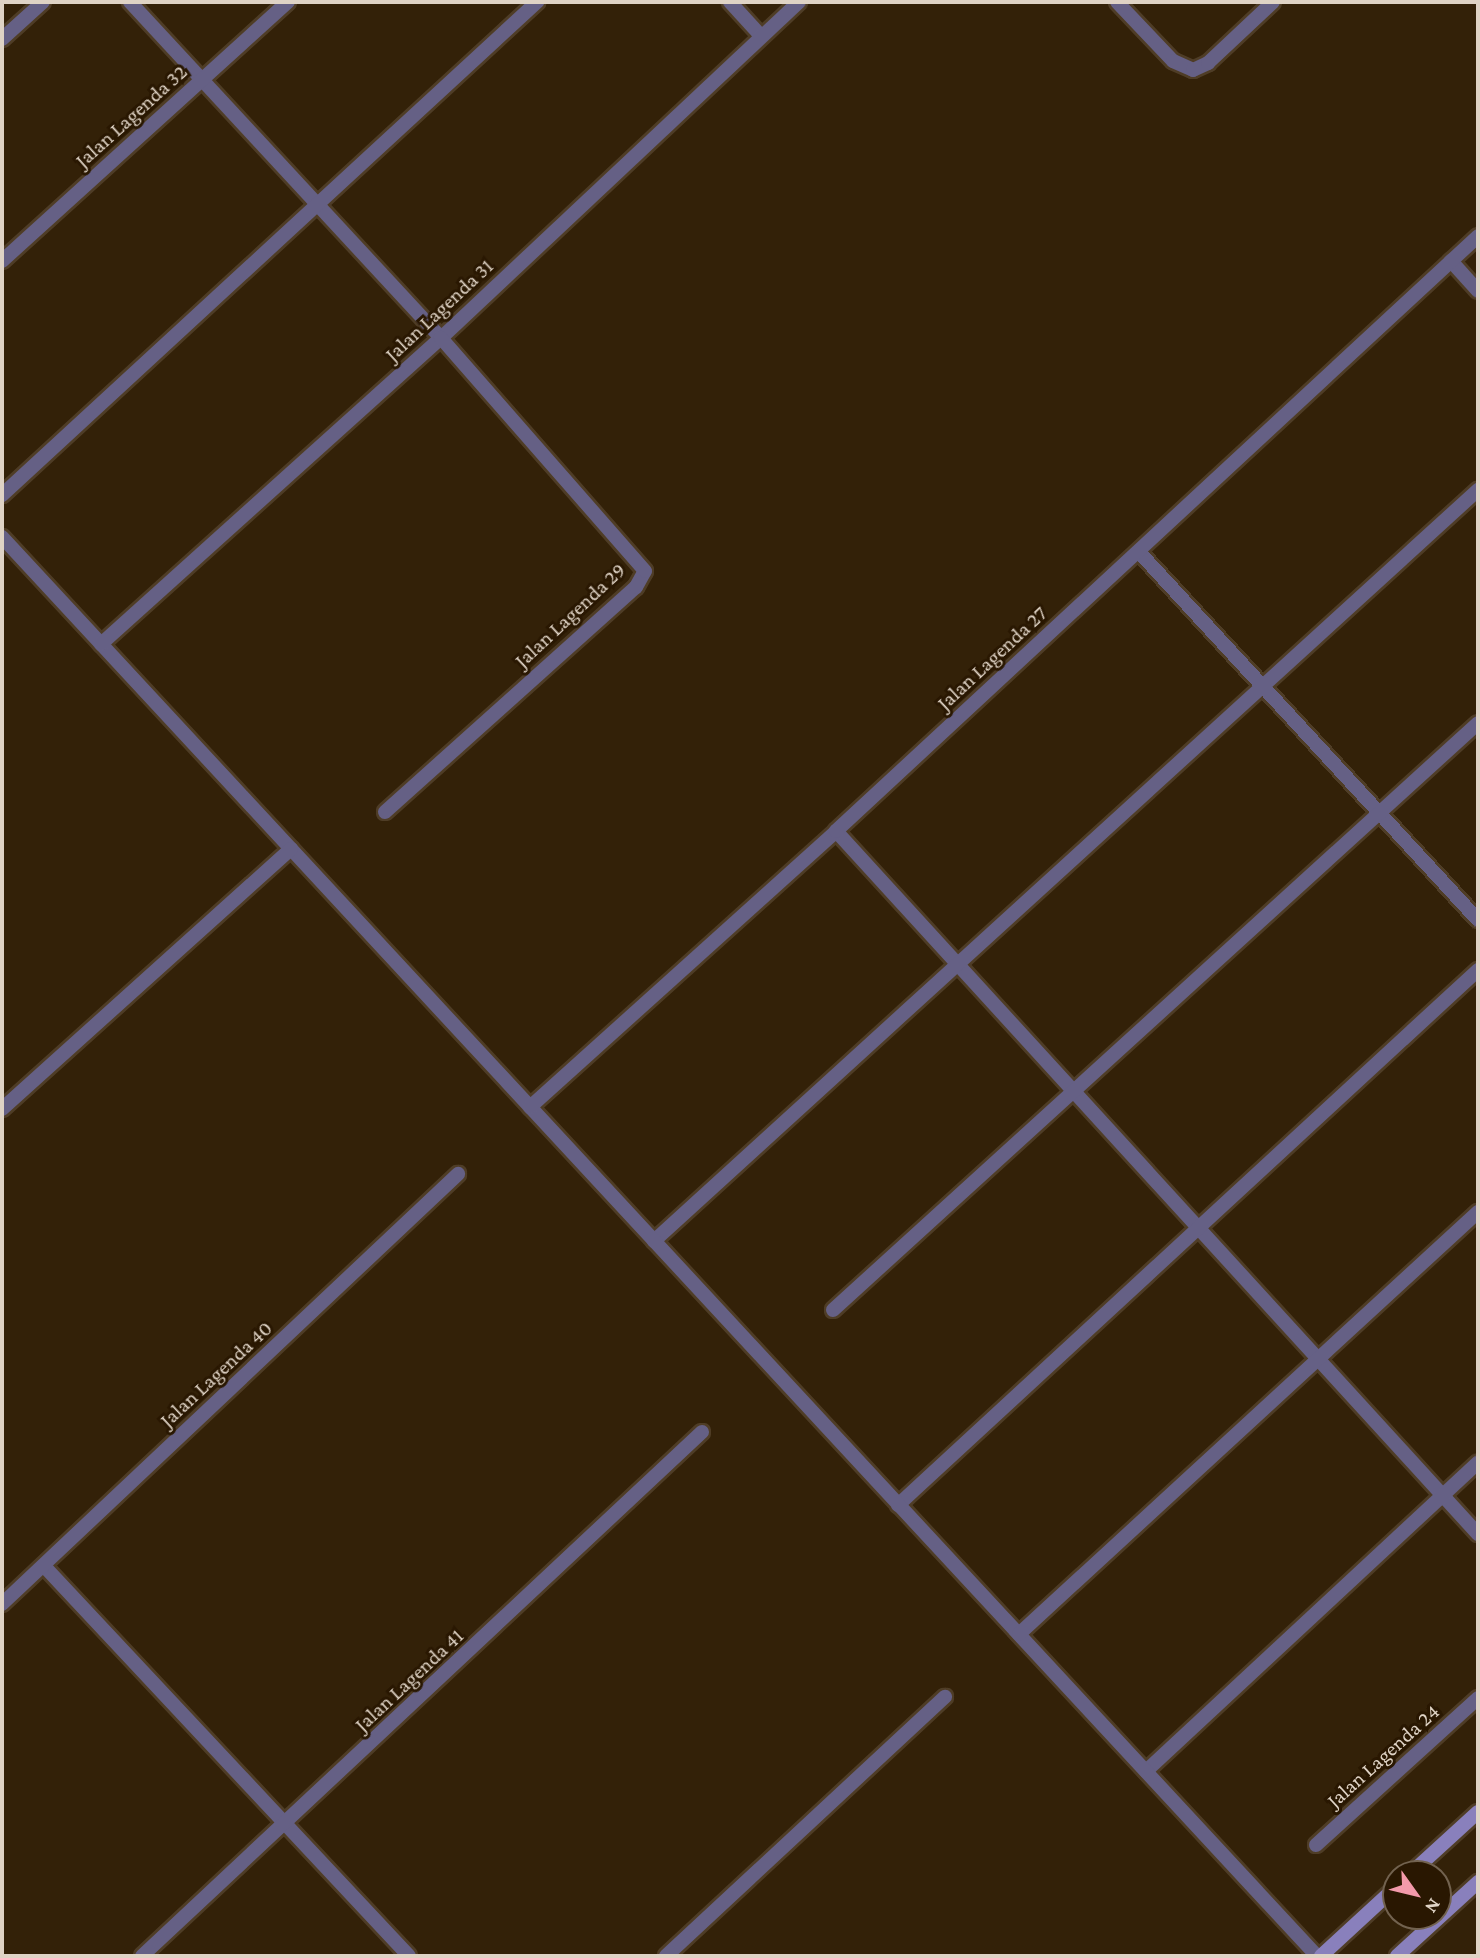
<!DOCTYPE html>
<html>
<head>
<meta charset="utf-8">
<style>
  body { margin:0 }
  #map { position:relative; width:1480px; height:1958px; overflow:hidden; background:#332108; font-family:"Crimson Pro",serif }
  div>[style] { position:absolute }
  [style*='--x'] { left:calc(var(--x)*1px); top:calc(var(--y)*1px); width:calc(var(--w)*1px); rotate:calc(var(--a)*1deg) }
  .roads { filter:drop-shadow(2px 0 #4f3d26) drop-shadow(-2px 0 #4f3d26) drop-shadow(0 2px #4f3d26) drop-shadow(0 -2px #4f3d26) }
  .lane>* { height:14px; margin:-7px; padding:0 7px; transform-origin:7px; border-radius:7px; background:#656085 }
  .street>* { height:14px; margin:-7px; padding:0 7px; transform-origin:7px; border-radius:7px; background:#656085 }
  .secondary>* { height:14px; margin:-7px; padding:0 7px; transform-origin:7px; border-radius:7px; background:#8980bc }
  span { translate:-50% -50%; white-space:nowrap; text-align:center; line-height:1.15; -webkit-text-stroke:6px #291701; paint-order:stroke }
  .street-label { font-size:21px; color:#dfd3c5 }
  .frame { position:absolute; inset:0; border:4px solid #dfd3c5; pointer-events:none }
  .north { position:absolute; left:1382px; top:1860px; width:70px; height:70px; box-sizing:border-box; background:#291701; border:2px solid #72624f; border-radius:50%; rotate:124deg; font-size:19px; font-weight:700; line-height:28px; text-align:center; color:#dfd3c5 }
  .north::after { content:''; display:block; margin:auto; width:24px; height:32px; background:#f39aab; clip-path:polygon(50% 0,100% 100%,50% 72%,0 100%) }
</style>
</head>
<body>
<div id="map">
  <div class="roads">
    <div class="lane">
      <div style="--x:130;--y:2;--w:458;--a:47.2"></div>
      <div style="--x:2;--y:39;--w:55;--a:-42.1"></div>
      <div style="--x:1451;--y:261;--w:40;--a:48"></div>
      <div style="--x:2;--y:495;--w:728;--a:-42.66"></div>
      <div style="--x:836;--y:831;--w:952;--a:47.6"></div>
      <div style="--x:654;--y:1241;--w:1115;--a:-42.35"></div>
      <div style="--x:898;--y:1505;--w:789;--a:-42.69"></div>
      <div style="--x:1146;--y:1771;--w:453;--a:-42.9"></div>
    </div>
    <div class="street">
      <div style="--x:730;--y:2;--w:46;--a:47.6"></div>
      <div style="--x:1117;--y:2;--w:81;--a:46.5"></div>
      <div style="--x:1173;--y:61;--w:22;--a:24"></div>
      <div style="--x:1193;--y:70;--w:17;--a:-25"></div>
      <div style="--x:1208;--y:63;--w:89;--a:-43.2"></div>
      <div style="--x:2;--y:261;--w:386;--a:-42.2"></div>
      <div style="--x:2;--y:537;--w:1935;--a:47.18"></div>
      <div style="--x:1139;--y:552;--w:500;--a:47.35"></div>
      <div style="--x:101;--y:644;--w:457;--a:-42"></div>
      <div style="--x:441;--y:338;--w:491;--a:-43.2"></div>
      <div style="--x:385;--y:812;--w:337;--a:-41.9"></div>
      <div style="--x:636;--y:587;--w:18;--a:-61"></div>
      <div style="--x:645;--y:571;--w:310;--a:-131.2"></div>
      <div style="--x:530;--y:1107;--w:412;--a:-42"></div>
      <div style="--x:836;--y:831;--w:875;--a:-42.82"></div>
      <div style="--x:2;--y:1109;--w:389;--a:-42"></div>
      <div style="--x:833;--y:1310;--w:872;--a:-42.3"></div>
      <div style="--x:44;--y:1566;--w:534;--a:46.9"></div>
      <div style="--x:2;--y:1604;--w:627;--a:-43.32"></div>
      <div style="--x:1019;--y:1634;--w:624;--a:-42.6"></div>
      <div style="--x:1316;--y:1845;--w:219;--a:-42.2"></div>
      <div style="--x:142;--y:1956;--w:767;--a:-43.1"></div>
      <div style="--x:666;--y:1956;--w:381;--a:-42.9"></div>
    </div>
    <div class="secondary">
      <div style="--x:1410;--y:1874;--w:92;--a:-42.4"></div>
      <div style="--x:1321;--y:1956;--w:102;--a:-42.6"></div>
      <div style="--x:1397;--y:1956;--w:110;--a:-42.4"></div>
    </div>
  </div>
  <div class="street-label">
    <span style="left:131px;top:116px;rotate:-42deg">Jalan Lagenda 32</span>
    <span style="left:439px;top:310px;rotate:-43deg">Jalan Lagenda 31</span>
    <span style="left:570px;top:615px;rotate:-43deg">Jalan Lagenda 29</span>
    <span style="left:992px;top:658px;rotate:-43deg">Jalan Lagenda 27</span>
    <span style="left:216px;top:1374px;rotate:-43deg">Jalan Lagenda 40</span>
    <span style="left:409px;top:1680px;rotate:-43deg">Jalan Lagenda 41</span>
    <span style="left:1383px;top:1756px;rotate:-42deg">Jalan Lagenda 24</span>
  </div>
  <div class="frame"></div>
  <div class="north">N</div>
</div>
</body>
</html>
